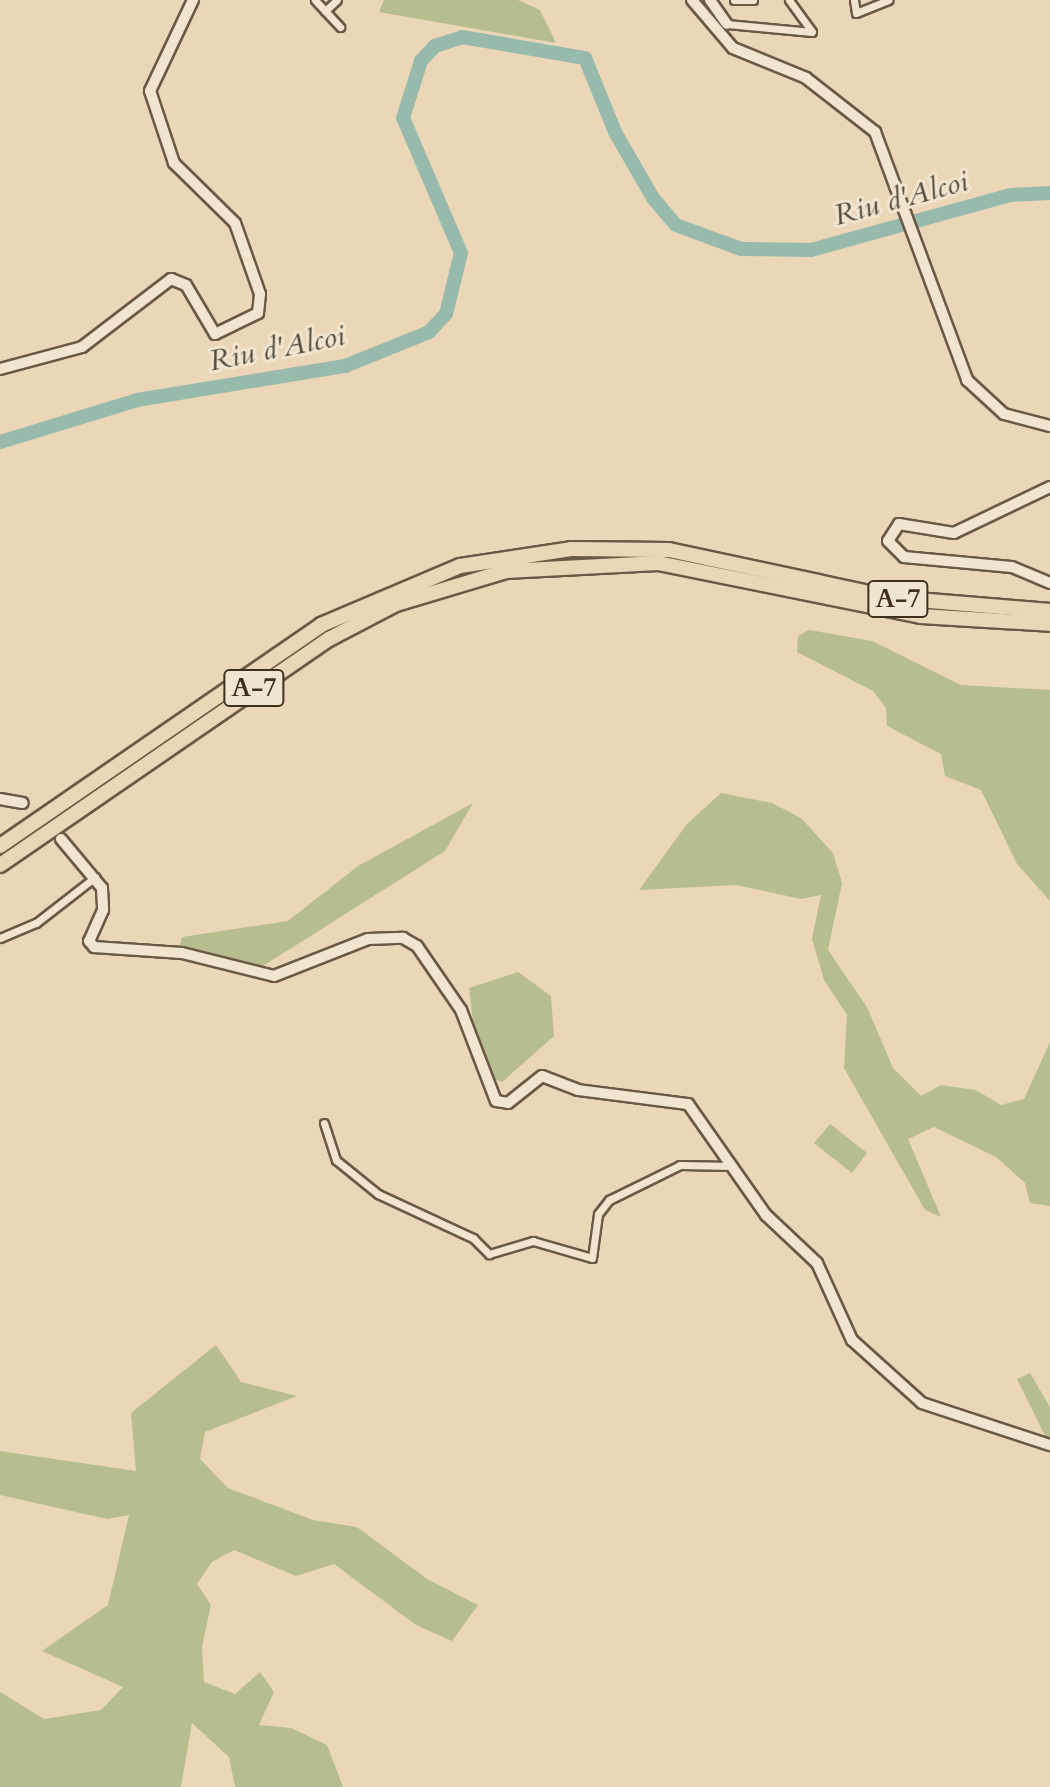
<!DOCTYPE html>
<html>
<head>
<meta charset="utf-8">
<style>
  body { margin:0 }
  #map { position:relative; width:1050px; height:1787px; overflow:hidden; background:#ebd7b7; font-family:Cardo,serif }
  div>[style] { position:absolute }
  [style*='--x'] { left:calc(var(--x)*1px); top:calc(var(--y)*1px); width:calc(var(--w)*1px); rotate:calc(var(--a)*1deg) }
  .green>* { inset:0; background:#b6be8f }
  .river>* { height:14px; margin:-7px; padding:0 7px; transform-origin:7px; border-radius:7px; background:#98baad }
  .roads { filter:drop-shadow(2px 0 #6a5946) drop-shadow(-2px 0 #6a5946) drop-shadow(0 2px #6a5946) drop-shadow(0 -2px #6a5946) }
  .street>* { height:7px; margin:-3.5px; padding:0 3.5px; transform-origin:3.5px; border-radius:3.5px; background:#f2e5d0 }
  .secondary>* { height:10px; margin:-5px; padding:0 5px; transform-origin:5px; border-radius:5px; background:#f2e5d0 }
  .highway>* { height:14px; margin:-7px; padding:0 7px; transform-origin:7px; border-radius:7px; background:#ebd7b7 }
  span { translate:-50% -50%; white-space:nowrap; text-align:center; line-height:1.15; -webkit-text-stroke:6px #f2e5d0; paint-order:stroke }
  .shield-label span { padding:2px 6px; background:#f2e5d0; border:2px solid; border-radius:6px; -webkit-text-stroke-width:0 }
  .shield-label { font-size:26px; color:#3f2f21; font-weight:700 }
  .water-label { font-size:30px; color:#514b3d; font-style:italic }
</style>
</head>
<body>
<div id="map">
  <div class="green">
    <div style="clip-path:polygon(384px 0,518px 0,540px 10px,556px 43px,379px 12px)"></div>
    <div style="clip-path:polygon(809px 630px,872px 641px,961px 685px,1050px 690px,1050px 901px,1017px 864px,981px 790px,945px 776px,941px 754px,887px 726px,886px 708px,873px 691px,797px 652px,798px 636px)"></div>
    <div style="clip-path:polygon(721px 793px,772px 803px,801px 818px,833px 853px,842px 883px,828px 950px,867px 1007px,893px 1068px,921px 1096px,941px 1085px,976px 1090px,1001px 1105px,1024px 1099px,1050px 1042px,1050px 1206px,1030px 1203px,1025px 1183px,996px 1157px,934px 1127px,908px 1139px,941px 1217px,925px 1210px,844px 1068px,847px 1015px,824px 980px,812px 939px,821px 895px,801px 899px,736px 885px,639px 890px,687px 824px)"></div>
    <div style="clip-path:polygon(473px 803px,445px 851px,263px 966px,179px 948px,182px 937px,288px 921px,358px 866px)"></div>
    <div style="clip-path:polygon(518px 972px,551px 996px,554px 1036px,502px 1082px,479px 1072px,469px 988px)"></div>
    <div style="clip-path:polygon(830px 1124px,867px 1153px,852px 1173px,814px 1143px)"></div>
    <div style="clip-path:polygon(216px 1345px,241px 1382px,297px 1396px,205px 1432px,200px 1459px,228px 1488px,313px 1520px,357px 1527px,427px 1579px,478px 1605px,452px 1641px,416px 1625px,334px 1564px,296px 1576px,234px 1550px,212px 1562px,197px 1584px,211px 1605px,202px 1646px,204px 1682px,235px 1694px,260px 1672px,274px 1692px,259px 1725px,291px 1728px,327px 1745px,343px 1787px,235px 1787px,229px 1757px,192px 1723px,181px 1787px,0 1787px,0 1692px,44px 1719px,101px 1710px,123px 1687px,42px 1651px,108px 1605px,129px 1515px,107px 1519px,0 1495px,0 1451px,136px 1471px,131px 1413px)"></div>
    <div style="clip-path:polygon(1030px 1373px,1050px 1407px,1050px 1446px,1017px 1379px)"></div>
  </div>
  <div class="river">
    <div style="--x:0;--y:442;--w:143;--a:-17"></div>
    <div style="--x:137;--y:400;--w:211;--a:-9.3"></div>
    <div style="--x:345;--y:366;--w:91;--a:-22"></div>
    <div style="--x:429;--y:332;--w:25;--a:-47"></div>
    <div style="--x:446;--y:314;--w:63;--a:-76.2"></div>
    <div style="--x:461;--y:253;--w:147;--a:-113.2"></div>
    <div style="--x:403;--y:118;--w:60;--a:-72.5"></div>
    <div style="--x:421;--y:61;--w:21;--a:-47"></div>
    <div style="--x:435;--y:46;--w:28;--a:-18"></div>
    <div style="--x:462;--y:37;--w:125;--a:9.7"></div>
    <div style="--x:585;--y:58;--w:80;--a:67.9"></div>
    <div style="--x:615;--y:132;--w:76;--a:60.1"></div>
    <div style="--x:653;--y:198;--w:35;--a:50"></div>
    <div style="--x:676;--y:225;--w:69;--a:20.3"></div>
    <div style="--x:741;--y:249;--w:70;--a:0.8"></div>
    <div style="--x:811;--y:250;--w:206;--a:-15.4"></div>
    <div style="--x:1010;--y:195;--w:40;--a:-2.9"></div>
  </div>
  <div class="roads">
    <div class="street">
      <div style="--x:315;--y:0;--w:37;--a:47"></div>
      <div style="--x:734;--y:0;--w:19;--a:0"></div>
      <div style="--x:789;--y:0;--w:39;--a:54"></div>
      <div style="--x:854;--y:0;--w:13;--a:81"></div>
      <div style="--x:856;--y:13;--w:35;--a:-22"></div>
      <div style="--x:325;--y:11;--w:16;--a:-43"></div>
      <div style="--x:727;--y:24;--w:85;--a:5.4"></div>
      <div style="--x:0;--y:938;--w:39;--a:-23"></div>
      <div style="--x:36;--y:923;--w:75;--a:-37.9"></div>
      <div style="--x:324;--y:1123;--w:39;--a:72"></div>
      <div style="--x:336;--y:1160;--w:54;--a:39"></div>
      <div style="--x:378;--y:1194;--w:105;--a:24.9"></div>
      <div style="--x:473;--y:1238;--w:23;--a:45"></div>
      <div style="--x:489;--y:1254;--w:46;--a:-16.5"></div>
      <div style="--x:533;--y:1241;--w:61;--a:16.1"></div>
      <div style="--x:592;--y:1258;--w:44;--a:-82.2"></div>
      <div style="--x:598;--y:1214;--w:18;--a:-52"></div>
      <div style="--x:609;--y:1200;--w:79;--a:-26.2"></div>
      <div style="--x:680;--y:1165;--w:53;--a:1.1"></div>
    </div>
    <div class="secondary">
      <div style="--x:692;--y:0;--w:63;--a:49.5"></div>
      <div style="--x:733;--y:48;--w:79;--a:22.3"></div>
      <div style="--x:806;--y:78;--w:88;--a:38"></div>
      <div style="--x:875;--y:132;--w:265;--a:69.6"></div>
      <div style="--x:967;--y:380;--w:50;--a:42.6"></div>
      <div style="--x:1004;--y:414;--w:48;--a:14.6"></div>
      <div style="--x:710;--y:0;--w:29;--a:55"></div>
      <div style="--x:0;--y:369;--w:85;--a:-15"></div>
      <div style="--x:82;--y:347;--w:112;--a:-37.4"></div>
      <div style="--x:171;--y:279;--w:16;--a:22"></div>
      <div style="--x:186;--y:285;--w:57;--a:59.4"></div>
      <div style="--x:215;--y:334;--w:48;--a:-26"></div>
      <div style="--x:258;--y:313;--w:19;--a:-84"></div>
      <div style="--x:260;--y:294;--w:75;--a:-109.4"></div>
      <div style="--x:235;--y:223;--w:86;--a:-135.5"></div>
      <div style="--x:174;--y:163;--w:76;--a:-108.4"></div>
      <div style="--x:150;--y:91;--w:101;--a:-64.7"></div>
      <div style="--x:1050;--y:487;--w:106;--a:154.4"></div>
      <div style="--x:954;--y:533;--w:56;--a:-170.7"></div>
      <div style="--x:899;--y:524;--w:20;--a:123"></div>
      <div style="--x:888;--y:541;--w:23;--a:45"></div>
      <div style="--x:904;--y:557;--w:108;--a:5.3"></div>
      <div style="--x:1012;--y:567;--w:41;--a:22.8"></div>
      <div style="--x:0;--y:799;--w:23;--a:10"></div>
      <div style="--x:61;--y:839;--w:64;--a:50.1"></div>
      <div style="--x:102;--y:888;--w:22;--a:87"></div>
      <div style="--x:103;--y:910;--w:34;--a:114"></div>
      <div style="--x:89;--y:941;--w:8;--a:50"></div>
      <div style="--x:94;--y:947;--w:88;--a:3.9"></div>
      <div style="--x:182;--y:953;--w:95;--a:14"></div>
      <div style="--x:274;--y:976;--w:101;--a:-21.5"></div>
      <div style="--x:368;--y:939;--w:35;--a:-2"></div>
      <div style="--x:403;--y:938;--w:16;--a:30"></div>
      <div style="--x:417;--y:946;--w:78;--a:55.5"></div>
      <div style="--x:461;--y:1010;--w:97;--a:69"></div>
      <div style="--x:496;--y:1101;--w:12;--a:9"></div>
      <div style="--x:508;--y:1103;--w:43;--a:-38.5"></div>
      <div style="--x:542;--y:1076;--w:39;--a:21"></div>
      <div style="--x:578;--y:1090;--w:111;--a:7.3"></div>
      <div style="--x:688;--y:1104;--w:136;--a:54.9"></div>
      <div style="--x:766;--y:1215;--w:70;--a:43.3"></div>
      <div style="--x:817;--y:1263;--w:85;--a:65.6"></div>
      <div style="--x:852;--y:1340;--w:94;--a:42"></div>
      <div style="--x:922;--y:1403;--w:135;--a:18.2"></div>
    </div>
    <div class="highway">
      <div style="--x:0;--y:846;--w:390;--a:-34.5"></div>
      <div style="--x:321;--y:625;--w:151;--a:-23"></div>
      <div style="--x:460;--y:566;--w:112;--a:-8.7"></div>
      <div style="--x:571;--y:549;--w:98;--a:0.6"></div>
      <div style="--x:669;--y:550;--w:229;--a:12.1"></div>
      <div style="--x:893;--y:598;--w:158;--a:4.7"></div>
      <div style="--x:0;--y:865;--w:399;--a:-34.5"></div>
      <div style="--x:329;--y:639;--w:76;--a:-27.6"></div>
      <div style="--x:396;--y:604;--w:115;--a:-16.7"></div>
      <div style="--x:506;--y:571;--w:152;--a:-3"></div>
      <div style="--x:658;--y:563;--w:268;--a:11.4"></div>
      <div style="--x:921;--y:616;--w:129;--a:3.5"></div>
    </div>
  </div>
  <div class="shield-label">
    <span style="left:898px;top:599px">A-7</span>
    <span style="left:254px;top:688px">A-7</span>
  </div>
  <div class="water-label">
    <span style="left:901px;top:199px;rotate:-15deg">Riu d'Alcoi</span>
    <span style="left:277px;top:349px;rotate:-11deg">Riu d'Alcoi</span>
  </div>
</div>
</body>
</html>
